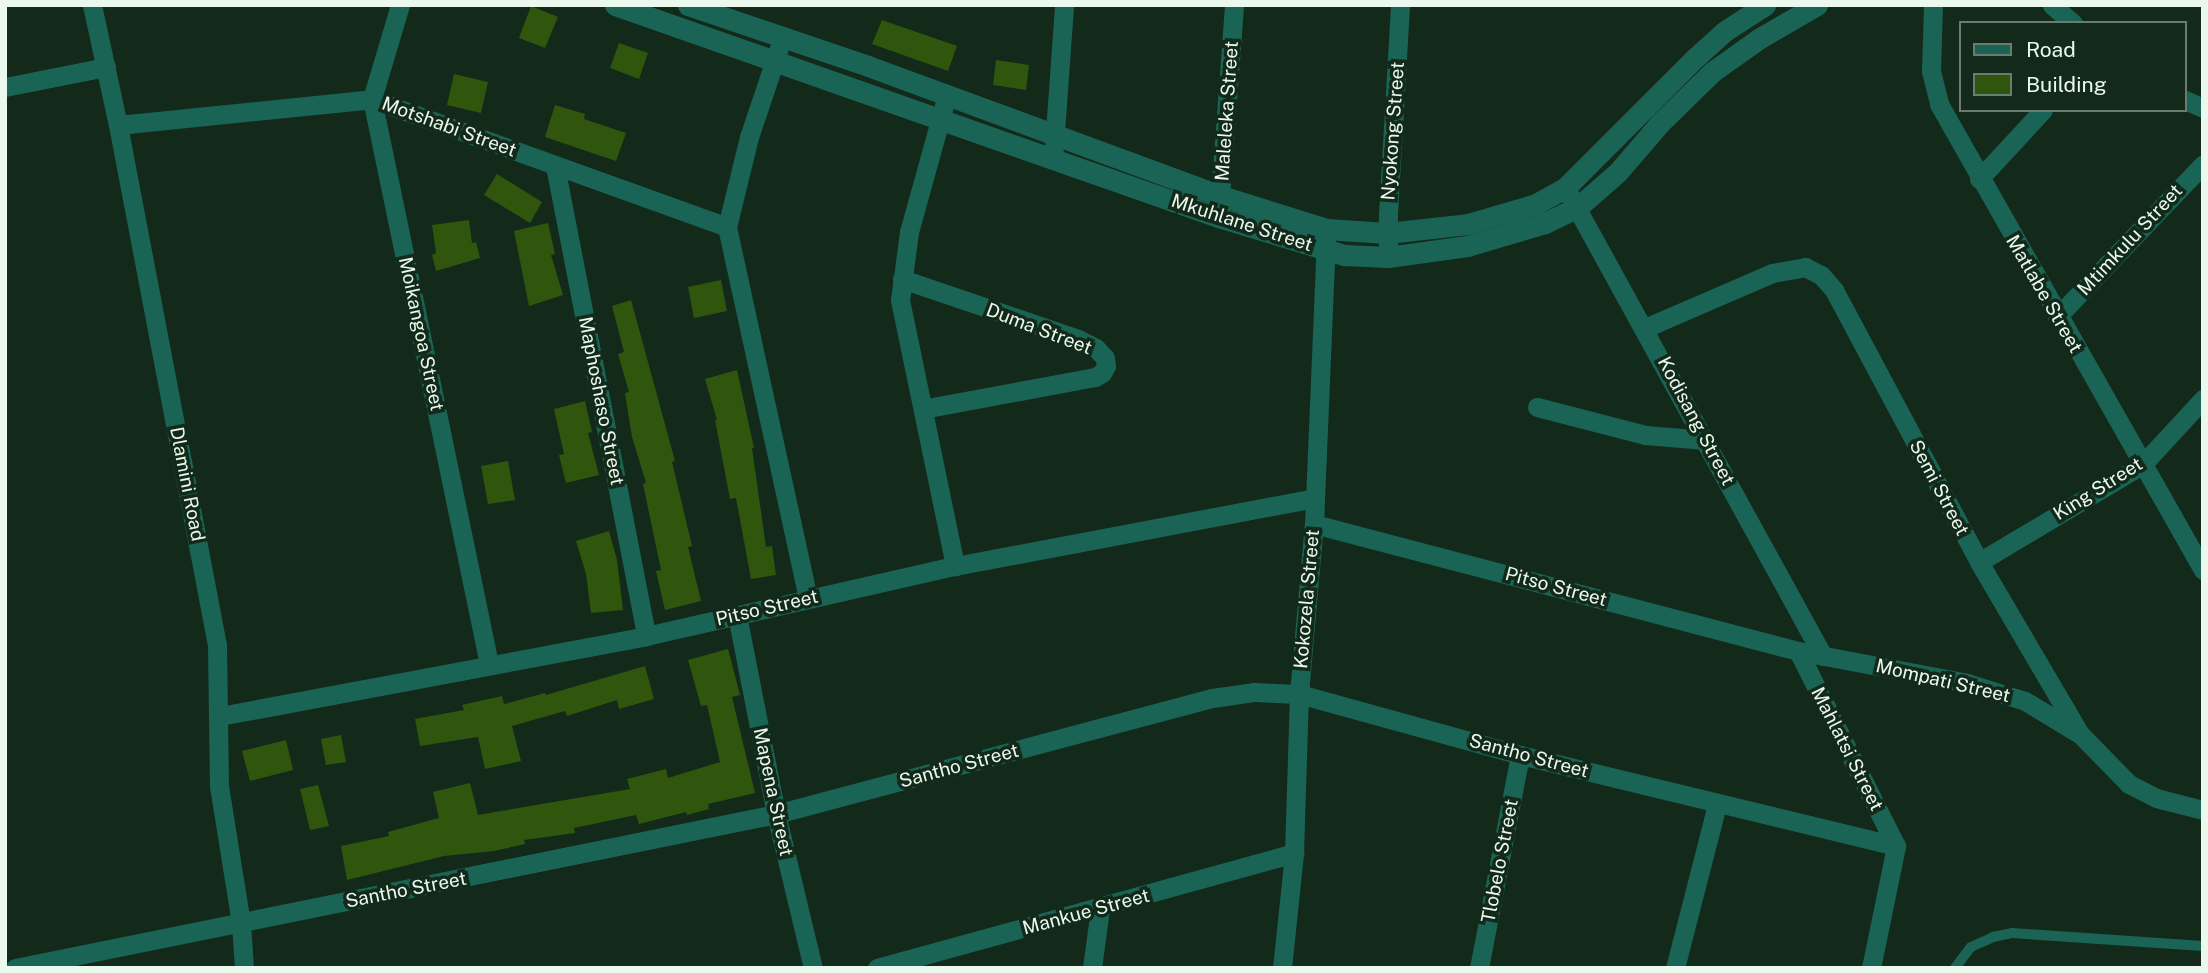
<!DOCTYPE html>
<html>
<head>
<meta charset="utf-8">
<style>
  body { margin:0 }
  #map { position:relative; width:2208px; height:973px; overflow:hidden; background:#132a1b; font-family:"Public Sans",sans-serif }
  div>[style] { position:absolute }
  [style*='--x'] { left:calc(var(--x)*1px); top:calc(var(--y)*1px); width:calc(var(--w)*1px); rotate:calc(var(--a)*1deg) }
  .building>* { inset:0; background:#30550c }
  .service>* { height:10px; margin:-5px; padding:0 5px; transform-origin:5px; border-radius:5px; background:#1a6455 }
  .minor>* { height:19px; margin:-9.5px; padding:0 9.5px; transform-origin:9.5px; border-radius:9.5px; background:#1a6455 }
  .tertiary>* { height:21px; margin:-10.5px; padding:0 10.5px; transform-origin:10.5px; border-radius:10.5px; background:#1a6455 }
  span { translate:-50% -50%; white-space:nowrap; text-align:center; line-height:1.15; -webkit-text-stroke:7px #132a1b; paint-order:stroke }
  .street-label { font-size:19px; color:#ebf8ee }
  .frame { position:absolute; inset:0; border:7px solid #ebf8ee; pointer-events:none }
  .legend { position:absolute; left:1959px; top:21px; width:228px; height:91px; box-sizing:border-box; background:#132a1b; border:2px solid #697c6f; margin:0; padding:9px 12px; list-style:none; font-size:21px; color:#ebf8ee }
  .legend li { display:flex; align-items:center; gap:14px; height:35px }
  .legend b { width:35px; border:2px solid #697c6f }
</style>
</head>
<body>
<div id="map">
  <div class="building">
    <div style="clip-path:polygon(531px 6px,558px 17px,545px 48px,519px 38px)"></div>
    <div style="clip-path:polygon(882px 20px,957px 46px,948px 71px,872px 44px)"></div>
    <div style="clip-path:polygon(619px 43px,648px 53px,639px 79px,610px 68px)"></div>
    <div style="clip-path:polygon(996px 60px,1029px 65px,1026px 90px,993px 85px)"></div>
    <div style="clip-path:polygon(454px 74px,488px 82px,481px 113px,447px 105px)"></div>
    <div style="clip-path:polygon(555px 105px,585px 114px,584px 119px,626px 133px,616px 161px,545px 137px)"></div>
    <div style="clip-path:polygon(497px 174px,542px 202px,530px 223px,484px 195px)"></div>
    <div style="clip-path:polygon(469px 220px,472px 243px,476px 242px,480px 258px,436px 271px,432px 255px,436px 253px,432px 225px)"></div>
    <div style="clip-path:polygon(548px 223px,555px 254px,551px 255px,563px 295px,529px 306px,514px 231px)"></div>
    <div style="clip-path:polygon(721px 280px,727px 311px,694px 318px,688px 287px)"></div>
    <div style="clip-path:polygon(631px 300px,675px 461px,672px 462px,692px 546px,688px 547px,701px 601px,665px 610px,656px 571px,661px 570px,643px 484px,646px 483px,632px 437px,625px 393px,629px 392px,618px 354px,624px 352px,612px 306px)"></div>
    <div style="clip-path:polygon(737px 370px,754px 448px,752px 448px,766px 547px,772px 546px,776px 575px,751px 579px,736px 498px,730px 499px,715px 420px,717px 420px,705px 379px)"></div>
    <div style="clip-path:polygon(585px 401px,592px 432px,588px 433px,599px 475px,566px 483px,559px 455px,564px 454px,554px 409px)"></div>
    <div style="clip-path:polygon(508px 461px,515px 500px,488px 504px,481px 466px)"></div>
    <div style="clip-path:polygon(609px 531px,617px 560px,623px 610px,591px 613px,586px 574px,576px 541px)"></div>
    <div style="clip-path:polygon(728px 649px,740px 695px,732px 697px,755px 793px,708px 804px,709px 809px,687px 815px,686px 812px,639px 824px,636px 815px,574px 828px,575px 833px,524px 840px,525px 844px,494px 851px,444px 856px,347px 880px,341px 846px,389px 836px,388px 832px,439px 818px,433px 792px,470px 783px,478px 815px,630px 789px,627px 779px,666px 769px,668px 778px,720px 762px,707px 705px,701px 706px,688px 660px)"></div>
    <div style="clip-path:polygon(645px 666px,654px 699px,619px 709px,617px 700px,567px 716px,565px 711px,512px 726px,521px 761px,485px 769px,478px 737px,420px 746px,415px 719px,464px 710px,462px 705px,502px 696px,504px 704px,545px 693px,546px 695px)"></div>
    <div style="clip-path:polygon(341px 735px,346px 762px,326px 765px,321px 739px)"></div>
    <div style="clip-path:polygon(286px 740px,293px 770px,250px 781px,242px 751px)"></div>
    <div style="clip-path:polygon(318px 785px,329px 826px,310px 830px,300px 789px)"></div>
  </div>
  <div class="service">
    <div style="--x:1955;--y:968;--w:26;--a:-53"></div>
    <div style="--x:1971;--y:947;--w:24;--a:-24"></div>
    <div style="--x:1993;--y:937;--w:19;--a:-12"></div>
    <div style="--x:2012;--y:933;--w:191;--a:3.9"></div>
  </div>
  <div class="minor">
    <div style="--x:92;--y:5;--w:123;--a:77.8"></div>
    <div style="--x:118;--y:125;--w:529;--a:79.22"></div>
    <div style="--x:217;--y:645;--w:141;--a:89.2"></div>
    <div style="--x:219;--y:786;--w:139;--a:80.9"></div>
    <div style="--x:241;--y:923;--w:45;--a:86.2"></div>
    <div style="--x:400;--y:5;--w:98;--a:106.6"></div>
    <div style="--x:372;--y:99;--w:577;--a:78.3"></div>
    <div style="--x:1933;--y:5;--w:66;--a:91.7"></div>
    <div style="--x:1931;--y:71;--w:34;--a:76"></div>
    <div style="--x:1939;--y:104;--w:536;--a:60.47"></div>
    <div style="--x:2052;--y:5;--w:28;--a:41"></div>
    <div style="--x:782;--y:39;--w:103;--a:108.6"></div>
    <div style="--x:749;--y:137;--w:93;--a:103.7"></div>
    <div style="--x:727;--y:227;--w:379;--a:77.7"></div>
    <div style="--x:5;--y:87;--w:103;--a:-11.2"></div>
    <div style="--x:947;--y:95;--w:142;--a:105.5"></div>
    <div style="--x:909;--y:232;--w:69;--a:97.5"></div>
    <div style="--x:900;--y:300;--w:272;--a:78.3"></div>
    <div style="--x:2185;--y:100;--w:20;--a:24"></div>
    <div style="--x:118;--y:125;--w:255;--a:-5.8"></div>
    <div style="--x:372;--y:99;--w:377;--a:19.8"></div>
    <div style="--x:1053;--y:160;--w:155;--a:-85.9"></div>
    <div style="--x:555;--y:166;--w:479;--a:79"></div>
    <div style="--x:1979;--y:179;--w:94;--a:-47.2"></div>
    <div style="--x:1569;--y:194;--w:527;--a:61.2"></div>
    <div style="--x:1219;--y:210;--w:206;--a:-85.8"></div>
    <div style="--x:1388;--y:257;--w:43;--a:-90"></div>
    <div style="--x:1388;--y:214;--w:209;--a:-86.7"></div>
    <div style="--x:902;--y:279;--w:186;--a:18.8"></div>
    <div style="--x:1078;--y:339;--w:20;--a:27"></div>
    <div style="--x:1096;--y:348;--w:13;--a:48"></div>
    <div style="--x:1105;--y:358;--w:8;--a:83"></div>
    <div style="--x:1106;--y:366;--w:8;--a:120"></div>
    <div style="--x:1102;--y:373;--w:8;--a:150"></div>
    <div style="--x:1095;--y:377;--w:175;--a:169.5"></div>
    <div style="--x:2057;--y:317;--w:211;--a:-46.3"></div>
    <div style="--x:1645;--y:328;--w:138;--a:-23.4"></div>
    <div style="--x:1772;--y:273;--w:34;--a:-10"></div>
    <div style="--x:1805;--y:267;--w:18;--a:27"></div>
    <div style="--x:1821;--y:275;--w:20;--a:49"></div>
    <div style="--x:1834;--y:290;--w:308;--a:61.9"></div>
    <div style="--x:1979;--y:562;--w:199;--a:59.6"></div>
    <div style="--x:2080;--y:734;--w:70;--a:45.6"></div>
    <div style="--x:2129;--y:784;--w:30;--a:27"></div>
    <div style="--x:2156;--y:798;--w:49;--a:14.3"></div>
    <div style="--x:1537;--y:407;--w:112;--a:14.5"></div>
    <div style="--x:1645;--y:435;--w:61;--a:4.7"></div>
    <div style="--x:1314;--y:524;--w:500;--a:14.7"></div>
    <div style="--x:1798;--y:651;--w:172;--a:10.7"></div>
    <div style="--x:1967;--y:683;--w:61;--a:17.2"></div>
    <div style="--x:2025;--y:701;--w:60;--a:31.3"></div>
    <div style="--x:1979;--y:562;--w:190;--a:-30.8"></div>
    <div style="--x:2142;--y:465;--w:90;--a:-47.3"></div>
    <div style="--x:737;--y:615;--w:203;--a:78.9"></div>
    <div style="--x:776;--y:814;--w:158;--a:76.5"></div>
    <div style="--x:1798;--y:651;--w:218;--a:63.3"></div>
    <div style="--x:220;--y:716;--w:433;--a:-10.6"></div>
    <div style="--x:646;--y:636;--w:317;--a:-12.8"></div>
    <div style="--x:955;--y:566;--w:365;--a:-10.7"></div>
    <div style="--x:15;--y:968;--w:776;--a:-11.44"></div>
    <div style="--x:776;--y:814;--w:451;--a:-14.9"></div>
    <div style="--x:1212;--y:698;--w:42;--a:-8.1"></div>
    <div style="--x:1254;--y:692;--w:45;--a:2.5"></div>
    <div style="--x:1299;--y:694;--w:229;--a:15.4"></div>
    <div style="--x:1520;--y:755;--w:387;--a:13.6"></div>
    <div style="--x:877;--y:968;--w:433;--a:-15.4"></div>
    <div style="--x:1092;--y:968;--w:60;--a:-82.3"></div>
    <div style="--x:1282;--y:968;--w:116;--a:-84"></div>
    <div style="--x:1294;--y:853;--w:159;--a:-88.2"></div>
    <div style="--x:1299;--y:694;--w:171;--a:-85"></div>
    <div style="--x:1314;--y:524;--w:289;--a:-87.6"></div>
    <div style="--x:1479;--y:968;--w:217;--a:-79.1"></div>
    <div style="--x:1675;--y:968;--w:168;--a:-75.6"></div>
    <div style="--x:1871;--y:968;--w:125;--a:-78.4"></div>
  </div>
  <div class="tertiary">
    <div style="--x:615;--y:5;--w:639;--a:19.37"></div>
    <div style="--x:1218;--y:217;--w:132;--a:16.8"></div>
    <div style="--x:1344;--y:255;--w:44;--a:2.6"></div>
    <div style="--x:1388;--y:257;--w:80;--a:-7.9"></div>
    <div style="--x:1467;--y:246;--w:81;--a:-16.4"></div>
    <div style="--x:1545;--y:223;--w:37;--a:-26"></div>
    <div style="--x:1578;--y:207;--w:53;--a:-41.2"></div>
    <div style="--x:1618;--y:172;--w:65;--a:-49.4"></div>
    <div style="--x:1660;--y:123;--w:73;--a:-44.4"></div>
    <div style="--x:1712;--y:72;--w:59;--a:-35.3"></div>
    <div style="--x:1760;--y:38;--w:66;--a:-30.1"></div>
    <div style="--x:688;--y:5;--w:190;--a:18.7"></div>
    <div style="--x:868;--y:66;--w:376;--a:20.2"></div>
    <div style="--x:1221;--y:196;--w:110;--a:17.4"></div>
    <div style="--x:1326;--y:229;--w:61;--a:3.8"></div>
    <div style="--x:1387;--y:233;--w:81;--a:-6.3"></div>
    <div style="--x:1468;--y:224;--w:71;--a:-16.4"></div>
    <div style="--x:1536;--y:204;--w:33;--a:-29"></div>
    <div style="--x:1565;--y:188;--w:184;--a:-45"></div>
    <div style="--x:1695;--y:58;--w:40;--a:-42"></div>
    <div style="--x:1725;--y:31;--w:48;--a:-33"></div>
  </div>
  <div class="street-label">
    <span style="left:1227px;top:111px;rotate:-86deg">Maleleka Street</span>
    <span style="left:449px;top:127px;rotate:20deg">Motshabi Street</span>
    <span style="left:1393px;top:131px;rotate:-86deg">Nyokong Street</span>
    <span style="left:1242px;top:223px;rotate:18deg">Mkuhlane Street</span>
    <span style="left:2130px;top:240px;rotate:-47deg">Mtimkulu Street</span>
    <span style="left:2044px;top:294px;rotate:60deg">Matlabe Street</span>
    <span style="left:1039px;top:329px;rotate:21deg">Duma Street</span>
    <span style="left:421px;top:334px;rotate:78deg">Moikangoa Street</span>
    <span style="left:601px;top:401px;rotate:79deg">Maphoshaso Street</span>
    <span style="left:1696px;top:421px;rotate:62deg">Kodisang Street</span>
    <span style="left:187px;top:484px;rotate:79deg">Dlamini Road</span>
    <span style="left:1939px;top:488px;rotate:62deg">Semi Street</span>
    <span style="left:2098px;top:489px;rotate:-32deg">King Street</span>
    <span style="left:1556px;top:587px;rotate:15deg">Pitso Street</span>
    <span style="left:1307px;top:599px;rotate:-85deg">Kokozela Street</span>
    <span style="left:767px;top:608px;rotate:-13deg">Pitso Street</span>
    <span style="left:1943px;top:681px;rotate:13deg">Mompati Street</span>
    <span style="left:1847px;top:749px;rotate:63deg">Mahlatsi Street</span>
    <span style="left:1529px;top:756px;rotate:15deg">Santho Street</span>
    <span style="left:959px;top:766px;rotate:-15deg">Santho Street</span>
    <span style="left:773px;top:792px;rotate:78deg">Mapena Street</span>
    <span style="left:1500px;top:861px;rotate:-79deg">Tlobelo Street</span>
    <span style="left:406px;top:890px;rotate:-11deg">Santho Street</span>
    <span style="left:1086px;top:912px;rotate:-15deg">Mankue Street</span>
  </div>
  <div class="frame"></div>
  <ul class="legend">
  <li><b style="height:9px;background:#1a6455"></b>Road</li>
  <li><b style="height:19px;background:#30550c"></b>Building</li>
  </ul>
</div>
</body>
</html>
